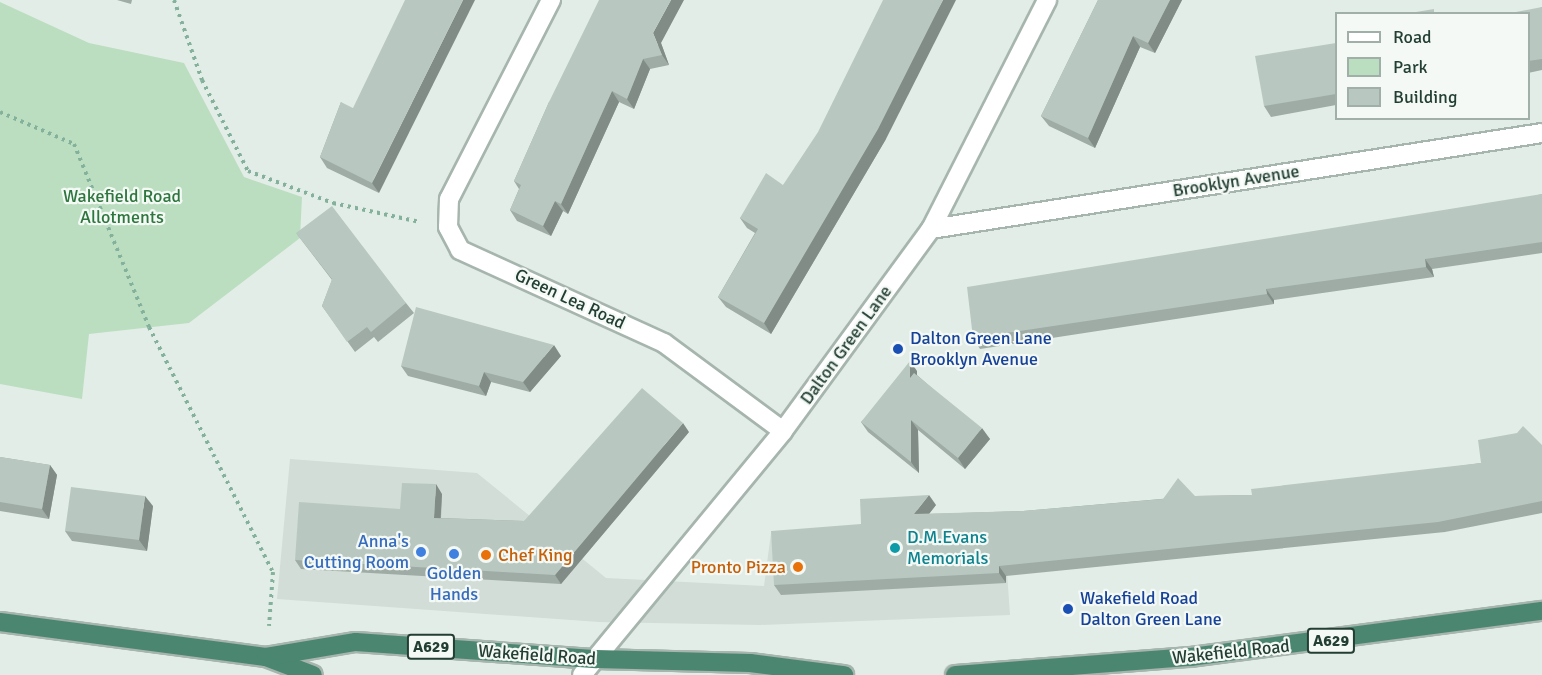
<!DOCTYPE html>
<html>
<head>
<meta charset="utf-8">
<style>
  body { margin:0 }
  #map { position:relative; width:1542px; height:675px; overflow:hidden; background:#e3ede7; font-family:Signika,sans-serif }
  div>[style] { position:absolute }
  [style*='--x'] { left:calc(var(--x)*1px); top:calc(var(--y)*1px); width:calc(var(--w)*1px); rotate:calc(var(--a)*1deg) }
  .built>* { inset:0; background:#d1ddd6 }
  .green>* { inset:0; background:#bcdec0 }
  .path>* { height:4px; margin-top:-2px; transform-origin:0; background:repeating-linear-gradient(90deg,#84b19b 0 3px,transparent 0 7.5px) }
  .roads { filter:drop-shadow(2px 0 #a6b5ad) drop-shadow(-2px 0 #a6b5ad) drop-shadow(0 2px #a6b5ad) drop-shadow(0 -2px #a6b5ad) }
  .minor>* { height:18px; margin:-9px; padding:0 9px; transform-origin:9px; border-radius:9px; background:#fff }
  .trunk>* { height:18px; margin:-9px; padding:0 9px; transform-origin:9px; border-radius:9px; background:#4b8670 }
  .wall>* { inset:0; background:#9eaca5 }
  .shaded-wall>* { inset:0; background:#818c86 }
  .building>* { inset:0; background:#b8c8c0 }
  .dots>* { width:16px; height:16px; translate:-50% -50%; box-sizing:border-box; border:3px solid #f4f9f6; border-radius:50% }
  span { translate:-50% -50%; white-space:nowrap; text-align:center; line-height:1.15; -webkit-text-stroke:4.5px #f4f9f6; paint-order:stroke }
  .shield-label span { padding:2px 4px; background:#f4f9f6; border:2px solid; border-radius:4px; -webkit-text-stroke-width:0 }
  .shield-label { font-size:16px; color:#233f33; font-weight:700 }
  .street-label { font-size:18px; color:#233f33 }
  .park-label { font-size:18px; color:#2d763d }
  .transit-label { font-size:18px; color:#164399 }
  .left { translate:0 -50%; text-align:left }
  .culture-label { font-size:18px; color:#0d838f }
  .shop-label { font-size:18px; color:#366cbe }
  .right { translate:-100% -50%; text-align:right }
  .food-label { font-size:18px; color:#c56008 }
  .legend { position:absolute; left:1335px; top:12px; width:195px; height:108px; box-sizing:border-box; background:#f4f9f6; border:2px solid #a0afa8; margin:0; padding:8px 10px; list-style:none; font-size:18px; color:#233f33 }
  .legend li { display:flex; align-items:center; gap:12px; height:30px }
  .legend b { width:30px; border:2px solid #a0afa8 }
</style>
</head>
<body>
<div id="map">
  <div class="built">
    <div style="clip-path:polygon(290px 459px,477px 473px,606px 578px,764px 586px,771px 533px,1003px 515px,1010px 615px,760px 625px,599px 622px,277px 599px)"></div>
  </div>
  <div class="green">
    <div style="clip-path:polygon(0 2px,89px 43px,184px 63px,244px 177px,302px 197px,300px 238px,189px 323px,89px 334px,82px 399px,0 384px)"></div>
  </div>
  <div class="path">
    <div style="--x:174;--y:0;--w:85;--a:70.7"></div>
    <div style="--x:202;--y:80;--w:102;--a:63.2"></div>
    <div style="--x:248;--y:171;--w:91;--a:20.6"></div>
    <div style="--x:333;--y:203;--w:89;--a:12.3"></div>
    <div style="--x:0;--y:112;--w:81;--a:23.4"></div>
    <div style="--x:74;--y:144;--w:198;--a:67.7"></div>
    <div style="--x:149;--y:327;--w:275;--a:63.2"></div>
    <div style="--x:273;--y:572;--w:54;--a:94.2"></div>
  </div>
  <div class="roads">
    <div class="minor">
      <div style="--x:551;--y:0;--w:224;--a:117.1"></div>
      <div style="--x:449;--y:199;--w:28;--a:92"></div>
      <div style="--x:448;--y:227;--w:26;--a:62"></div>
      <div style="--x:460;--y:250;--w:224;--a:24.5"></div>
      <div style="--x:664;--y:343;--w:148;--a:36.5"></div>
      <div style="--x:931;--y:229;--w:618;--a:-8.93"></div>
      <div style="--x:582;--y:675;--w:316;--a:-50.5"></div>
      <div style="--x:783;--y:431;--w:250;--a:-53.8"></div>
      <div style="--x:931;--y:229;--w:257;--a:-63.1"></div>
    </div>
    <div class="trunk">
      <div style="--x:0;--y:622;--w:268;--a:7.5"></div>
      <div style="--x:266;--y:657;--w:50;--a:21"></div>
      <div style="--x:266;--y:657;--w:91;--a:-9.5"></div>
      <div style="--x:356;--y:642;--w:241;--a:4.1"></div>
      <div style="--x:596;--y:659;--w:154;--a:1.5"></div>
      <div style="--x:750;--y:663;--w:95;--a:7.3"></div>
      <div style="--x:955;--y:675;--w:237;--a:-4.4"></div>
      <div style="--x:1191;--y:657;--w:354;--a:-7.5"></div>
    </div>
  </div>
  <div class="wall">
    <div style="clip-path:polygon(117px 0,132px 0,131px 4px)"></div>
    <div style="clip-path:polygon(1098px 0,1182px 0,1155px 53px,1140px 47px,1095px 148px,1049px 126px,1041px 116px)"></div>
    <div style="clip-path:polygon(1542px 7px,1542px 70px,1528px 73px,1528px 14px)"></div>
    <div style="clip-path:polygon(661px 43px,669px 65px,650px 69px,634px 109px,619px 102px,568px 214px,563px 211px,551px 236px,517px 221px,510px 210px,519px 189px,514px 181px,549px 102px)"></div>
    <div style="clip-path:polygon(1336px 43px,1336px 105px,1271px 117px,1264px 106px)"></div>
    <div style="clip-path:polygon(341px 102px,379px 193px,327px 168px,320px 157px)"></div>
    <div style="clip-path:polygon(886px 139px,771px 334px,726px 307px,718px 297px,755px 233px,747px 228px,740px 218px,783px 185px)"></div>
    <div style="clip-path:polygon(1542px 194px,1542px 253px,1432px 269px,1434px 277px,1274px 300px,1274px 304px,980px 349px,973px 338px)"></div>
    <div style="clip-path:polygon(296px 233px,406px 303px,414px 313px,378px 342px,374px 337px,355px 352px,322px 306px,332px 280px)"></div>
    <div style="clip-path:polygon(561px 356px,530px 392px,491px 382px,486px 396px,408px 376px,401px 366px)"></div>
    <div style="clip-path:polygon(917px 371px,917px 375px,990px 439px,965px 469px,918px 430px,919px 473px,868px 432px,861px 422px)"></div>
    <div style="clip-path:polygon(689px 432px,561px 584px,301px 569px,295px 560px,400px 509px,442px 494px,441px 518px,524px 521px)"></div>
    <div style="clip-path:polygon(1542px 445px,1542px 513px,1445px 532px,1006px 576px,1006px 583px,781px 595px,774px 585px,861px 524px,936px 505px,929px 514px,1023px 511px,1195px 496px,1252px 495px,1481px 463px)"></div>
    <div style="clip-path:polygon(0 457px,50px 465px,57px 475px,49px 519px,0 511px)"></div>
    <div style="clip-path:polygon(153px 506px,147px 551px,72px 541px,65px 531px)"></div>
  </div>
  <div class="shaded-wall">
    <div style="clip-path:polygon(463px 0,475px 0,379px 193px,372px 183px)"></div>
    <div style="clip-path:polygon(671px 0,684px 0,661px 43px,669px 65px,662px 55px,653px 33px)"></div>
    <div style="clip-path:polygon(943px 0,956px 0,886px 139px,771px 334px,764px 323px)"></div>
    <div style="clip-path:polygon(1170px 0,1182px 0,1155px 53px,1148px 43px)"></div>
    <div style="clip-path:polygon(1133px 36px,1140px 47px,1095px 148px,1088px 138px)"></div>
    <div style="clip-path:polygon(643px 59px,650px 69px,634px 109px,627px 99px)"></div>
    <div style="clip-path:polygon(612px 91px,619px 102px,568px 214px,561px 204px)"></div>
    <div style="clip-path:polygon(555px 201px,563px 211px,551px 236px,543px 226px)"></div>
    <div style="clip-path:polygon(1425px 259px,1432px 269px,1434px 277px,1426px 267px)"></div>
    <div style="clip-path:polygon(1266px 289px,1274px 300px,1274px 304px,1267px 294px)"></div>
    <div style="clip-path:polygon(554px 345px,561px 356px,530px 392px,523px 382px)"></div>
    <div style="clip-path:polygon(910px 361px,917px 371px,917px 389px,910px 378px)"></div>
    <div style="clip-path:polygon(484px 372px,491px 382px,486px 396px,479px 386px)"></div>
    <div style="clip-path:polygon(911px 420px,918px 430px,919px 473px,911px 462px)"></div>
    <div style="clip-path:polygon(683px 423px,689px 432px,561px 584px,555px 575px)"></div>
    <div style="clip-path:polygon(982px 428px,990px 439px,965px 469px,958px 458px)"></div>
    <div style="clip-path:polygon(50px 465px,57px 475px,49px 519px,42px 509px)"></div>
    <div style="clip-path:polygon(436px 484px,442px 494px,440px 527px,434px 518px)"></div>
    <div style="clip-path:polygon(929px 495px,936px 505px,921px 524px,914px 514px)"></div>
    <div style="clip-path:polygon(145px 496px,153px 506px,147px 551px,139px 540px)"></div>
    <div style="clip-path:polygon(999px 566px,1006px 576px,1006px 583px,999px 573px)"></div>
  </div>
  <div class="building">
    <div style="clip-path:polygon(405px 0,463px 0,372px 183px,320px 157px,341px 102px,353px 108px)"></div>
    <div style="clip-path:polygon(599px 0,671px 0,653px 33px,662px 55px,643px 59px,627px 99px,612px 91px,561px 204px,555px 201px,543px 226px,510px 210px,521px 185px,514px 181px,549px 102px)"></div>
    <div style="clip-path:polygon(883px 0,943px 0,878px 129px,764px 323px,718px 297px,758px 229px,740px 218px,766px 173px,783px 185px,818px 132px)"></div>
    <div style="clip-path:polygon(1098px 0,1170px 0,1148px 43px,1133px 36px,1088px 138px,1041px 116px)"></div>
    <div style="clip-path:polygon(1542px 7px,1542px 59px,1528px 61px,1528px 14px,1506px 14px)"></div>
    <div style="clip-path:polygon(1434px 9px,1434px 14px,1404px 14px)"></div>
    <div style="clip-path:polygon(1336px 43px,1336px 94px,1264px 106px,1255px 56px)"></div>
    <div style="clip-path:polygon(1542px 194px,1542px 242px,1425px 259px,1426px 267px,1266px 289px,1267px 294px,973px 338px,967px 287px)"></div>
    <div style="clip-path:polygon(332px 206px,406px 303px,371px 332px,367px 327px,347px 342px,322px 306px,332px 279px,296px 233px)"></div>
    <div style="clip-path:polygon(416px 307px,554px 345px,523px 382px,484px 372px,479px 386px,401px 366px)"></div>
    <div style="clip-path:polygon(910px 361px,910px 378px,914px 373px,982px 428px,958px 458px,911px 420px,911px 462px,861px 422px)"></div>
    <div style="clip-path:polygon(642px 388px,683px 423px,555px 575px,295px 560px,299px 502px,400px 509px,402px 483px,436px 484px,434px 518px,524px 521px)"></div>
    <div style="clip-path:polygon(1523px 426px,1542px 445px,1542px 501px,1438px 522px,999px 566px,999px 573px,774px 585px,771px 531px,861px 524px,860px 499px,929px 495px,914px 514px,1023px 511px,1163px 499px,1178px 478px,1195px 496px,1252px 495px,1251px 489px,1481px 463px,1478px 440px,1517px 433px)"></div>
    <div style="clip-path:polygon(0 457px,50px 465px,42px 509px,0 502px)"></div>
    <div style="clip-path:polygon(71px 487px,145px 496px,139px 540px,65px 531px)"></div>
  </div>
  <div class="dots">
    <div style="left:898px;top:349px;background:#1a4fb4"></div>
    <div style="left:895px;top:548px;background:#0f9aa8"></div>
    <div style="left:421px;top:552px;background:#3f7fe0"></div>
    <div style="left:454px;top:554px;background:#3f7fe0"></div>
    <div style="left:486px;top:555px;background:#e8710a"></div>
    <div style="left:798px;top:567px;background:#e8710a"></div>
    <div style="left:1068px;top:609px;background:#1a4fb4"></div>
  </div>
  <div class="shield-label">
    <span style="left:1331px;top:641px">A629</span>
    <span style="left:431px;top:647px">A629</span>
  </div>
  <div class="street-label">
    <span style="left:1236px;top:181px;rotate:-9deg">Brooklyn Avenue</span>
    <span style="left:570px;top:299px;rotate:25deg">Green Lea Road</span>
    <span style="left:846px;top:345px;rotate:-54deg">Dalton Green Lane</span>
    <span style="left:1231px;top:652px;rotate:-6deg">Wakefield Road</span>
    <span style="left:537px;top:655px;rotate:4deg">Wakefield Road</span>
  </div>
  <div class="park-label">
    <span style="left:122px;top:207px">Wakefield Road<br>Allotments</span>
  </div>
  <div class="transit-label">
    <span class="left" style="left:910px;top:349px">Dalton Green Lane<br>Brooklyn Avenue</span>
    <span class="left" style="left:1080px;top:609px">Wakefield Road<br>Dalton Green Lane</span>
  </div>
  <div class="culture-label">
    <span class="left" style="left:907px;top:548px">D.M.Evans<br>Memorials</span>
  </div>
  <div class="shop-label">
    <span class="right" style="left:409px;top:552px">Anna's<br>Cutting Room</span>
    <span style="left:454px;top:584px">Golden<br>Hands</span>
  </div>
  <div class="food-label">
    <span class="left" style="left:498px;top:555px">Chef King</span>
    <span class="right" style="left:786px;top:567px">Pronto Pizza</span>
  </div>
  <ul class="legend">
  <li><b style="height:8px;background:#fff"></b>Road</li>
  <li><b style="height:16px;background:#bcdec0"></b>Park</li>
  <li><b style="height:16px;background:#b8c8c0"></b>Building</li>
  </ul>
</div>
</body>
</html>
